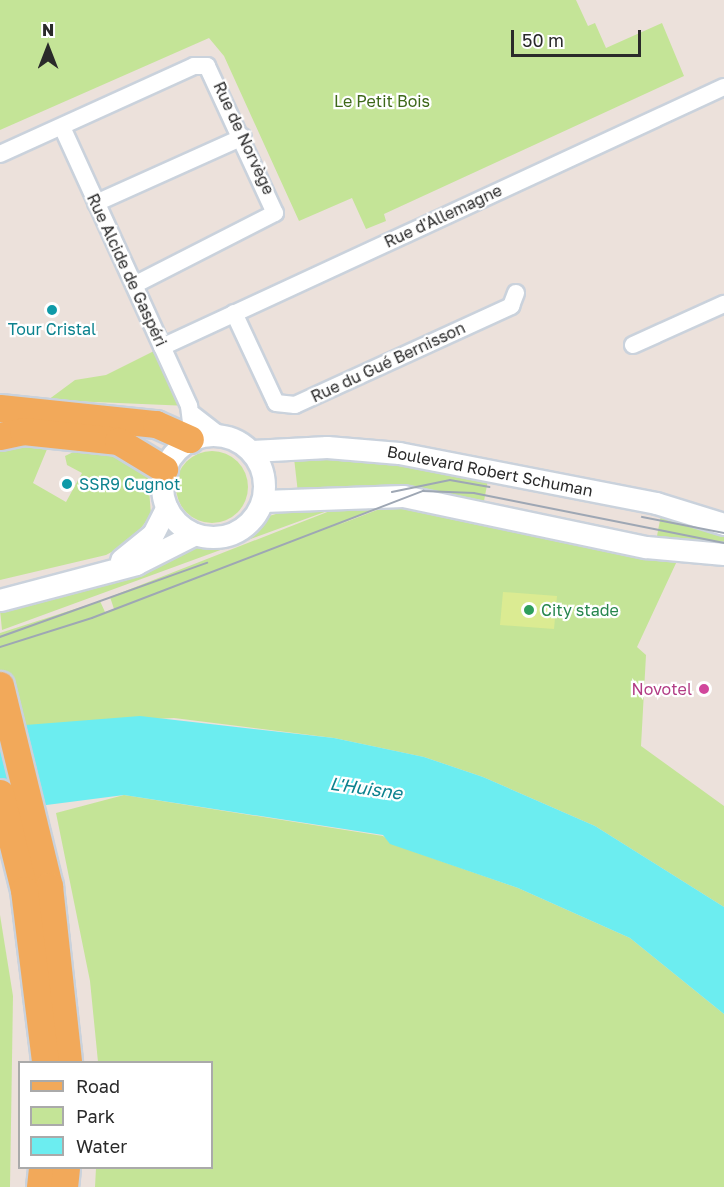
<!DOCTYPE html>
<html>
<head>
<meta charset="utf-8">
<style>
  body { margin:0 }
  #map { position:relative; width:724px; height:1187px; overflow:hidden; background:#ece1db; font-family:"Golos Text",sans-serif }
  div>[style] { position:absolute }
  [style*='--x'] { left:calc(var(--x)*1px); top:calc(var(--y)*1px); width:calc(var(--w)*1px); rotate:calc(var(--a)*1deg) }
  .green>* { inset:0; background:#c4e497 }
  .round { border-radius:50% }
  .pitch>* { inset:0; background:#dbeb92 }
  .water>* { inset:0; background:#6cedf0 }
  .roads { filter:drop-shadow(2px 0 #cad2dc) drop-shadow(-2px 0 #cad2dc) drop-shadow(0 2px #cad2dc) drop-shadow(0 -2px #cad2dc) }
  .minor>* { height:16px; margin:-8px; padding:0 8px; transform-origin:8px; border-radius:8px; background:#fff }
  .tertiary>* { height:21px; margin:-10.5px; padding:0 10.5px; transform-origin:10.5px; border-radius:10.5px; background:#fff }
  .tertiary>.ring { margin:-10.5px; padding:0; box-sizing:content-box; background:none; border:21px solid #fff; border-radius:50% }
  .primary>* { height:27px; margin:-13.5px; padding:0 13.5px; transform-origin:13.5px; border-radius:13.5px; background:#f2a95a }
  .tram>* { height:1.5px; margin:-0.75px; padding:0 0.75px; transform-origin:0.75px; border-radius:0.75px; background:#9ea7b4 }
  .dots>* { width:16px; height:16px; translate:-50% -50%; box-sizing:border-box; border:3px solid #fff; border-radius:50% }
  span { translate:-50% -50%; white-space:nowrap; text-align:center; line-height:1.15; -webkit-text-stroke:4.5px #fff; paint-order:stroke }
  .park-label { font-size:16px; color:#3d6819 }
  .street-label { font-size:16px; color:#2a2a2a }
  .culture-label { font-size:16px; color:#0d838f }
  .left { translate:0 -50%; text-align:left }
  .leisure-label { font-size:16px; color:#27864d }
  .hotel-label { font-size:16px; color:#b23c85 }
  .right { translate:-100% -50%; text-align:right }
  .water-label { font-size:18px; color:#0c828e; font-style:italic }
  .legend { position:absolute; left:18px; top:1061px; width:195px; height:108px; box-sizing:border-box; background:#fff; border:2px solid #aaa; margin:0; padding:8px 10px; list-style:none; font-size:18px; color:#2a2a2a }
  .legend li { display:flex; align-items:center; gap:12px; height:30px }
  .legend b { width:30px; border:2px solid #aaa }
  .north { position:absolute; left:18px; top:18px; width:60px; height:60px; -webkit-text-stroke:4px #fff; paint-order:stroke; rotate:0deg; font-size:16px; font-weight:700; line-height:24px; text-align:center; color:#2a2a2a }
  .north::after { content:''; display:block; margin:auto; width:21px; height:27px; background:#2a2a2a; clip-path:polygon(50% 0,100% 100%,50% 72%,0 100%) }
  .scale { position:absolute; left:511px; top:30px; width:130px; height:27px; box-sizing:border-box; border:3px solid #2a2a2a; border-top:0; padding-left:8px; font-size:18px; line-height:21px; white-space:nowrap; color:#2a2a2a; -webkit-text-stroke:4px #fff; paint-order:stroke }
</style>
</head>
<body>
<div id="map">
  <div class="green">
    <div style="clip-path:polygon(0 0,576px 0,588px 26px,595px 23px,606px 48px,662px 23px,684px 76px,384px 214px,386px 221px,366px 229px,352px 198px,299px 221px,224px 56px,209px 38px,0 130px)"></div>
    <div style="clip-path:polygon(162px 347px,189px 406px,48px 400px,75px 380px,106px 375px)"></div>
    <div style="clip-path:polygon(50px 442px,33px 483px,66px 502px,82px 473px,67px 465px,65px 456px,86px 446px,121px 451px,148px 476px,151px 515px,130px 542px,106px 555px,0 580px,0 445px)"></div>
    <div class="round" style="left:176px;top:451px;width:72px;height:72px"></div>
    <div style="clip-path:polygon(329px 454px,489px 475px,483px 506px,298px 493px,294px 458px)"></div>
    <div style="clip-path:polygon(390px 505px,677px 561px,637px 647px,646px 655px,641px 746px,724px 806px,724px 907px,595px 826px,483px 777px,424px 757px,334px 738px,174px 718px,0 727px,0 633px,100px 601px,105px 612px,114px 609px,110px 597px,340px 507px,377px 508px,338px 525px)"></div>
    <div style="clip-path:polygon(293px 509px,330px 510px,2px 630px,0 610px,189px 544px,226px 546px,254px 533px,269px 516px)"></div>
    <div style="clip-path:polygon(662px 510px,724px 530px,724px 546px,656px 541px)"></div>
    <div style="clip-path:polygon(124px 795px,383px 836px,395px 845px,518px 888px,630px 938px,724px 1014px,724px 1187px,95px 1187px,96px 1168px,212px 1168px,212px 1062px,98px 1062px,90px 981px,56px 813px)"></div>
    <div style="clip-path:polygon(0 915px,13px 996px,10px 1187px,0 1187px)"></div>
  </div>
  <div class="pitch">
    <div style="clip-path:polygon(503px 592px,557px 596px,554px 629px,500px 625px)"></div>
  </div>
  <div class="water">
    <div style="clip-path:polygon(140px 716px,334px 738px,424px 757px,483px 777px,595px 826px,724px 907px,724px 1014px,630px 938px,518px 888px,390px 844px,383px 835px,124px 795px,0 811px,0 727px)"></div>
  </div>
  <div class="roads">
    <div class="minor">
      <div style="--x:62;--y:127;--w:307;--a:65.5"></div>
      <div style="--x:189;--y:406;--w:32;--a:83"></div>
      <div style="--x:0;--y:154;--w:213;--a:-24.4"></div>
      <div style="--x:194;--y:66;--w:13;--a:0"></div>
      <div style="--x:207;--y:66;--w:162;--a:65.2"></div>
      <div style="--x:275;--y:213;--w:158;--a:152.9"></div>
      <div style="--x:96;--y:203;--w:161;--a:-24.2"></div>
      <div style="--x:234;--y:313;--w:99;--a:65"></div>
      <div style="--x:276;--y:403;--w:19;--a:6"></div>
      <div style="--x:295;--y:405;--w:238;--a:-24.6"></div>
      <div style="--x:511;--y:306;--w:14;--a:-69"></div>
      <div style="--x:633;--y:345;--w:100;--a:-24.3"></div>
      <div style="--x:162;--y:347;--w:619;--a:-24.83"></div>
      <div style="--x:191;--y:413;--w:36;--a:38"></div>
    </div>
    <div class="tertiary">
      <div class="ring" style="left:162px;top:435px;width:81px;height:81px"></div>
      <div style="--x:252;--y:451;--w:75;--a:-3.1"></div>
      <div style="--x:327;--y:447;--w:72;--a:4.8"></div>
      <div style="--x:399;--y:453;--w:262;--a:11"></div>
      <div style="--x:656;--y:503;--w:71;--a:17.2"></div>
      <div style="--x:263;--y:501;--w:140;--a:-2"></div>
      <div style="--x:403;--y:496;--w:248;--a:11.9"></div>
      <div style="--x:646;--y:547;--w:78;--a:5.1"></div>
      <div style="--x:121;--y:560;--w:41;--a:-39.1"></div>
      <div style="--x:153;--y:534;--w:30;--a:-63"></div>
      <div style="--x:0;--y:600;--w:141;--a:-14.8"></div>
      <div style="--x:136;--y:564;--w:66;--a:-27"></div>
    </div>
    <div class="primary">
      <div style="--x:0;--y:408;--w:157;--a:5.9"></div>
      <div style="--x:156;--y:424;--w:37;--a:24"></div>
      <div style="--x:0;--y:436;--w:24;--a:-12"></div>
      <div style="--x:23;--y:431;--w:96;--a:6"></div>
      <div style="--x:118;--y:441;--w:54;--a:31.3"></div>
      <div style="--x:0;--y:685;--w:207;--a:76.3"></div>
      <div style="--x:49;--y:886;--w:177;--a:83.8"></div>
      <div style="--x:0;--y:793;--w:100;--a:76.1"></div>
      <div style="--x:24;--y:890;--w:173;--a:83"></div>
      <div style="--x:40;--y:1187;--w:19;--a:-84"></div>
      <div style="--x:64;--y:1187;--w:19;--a:-84"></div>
    </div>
  </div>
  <div class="tram">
    <div style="--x:392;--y:492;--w:59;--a:-11.7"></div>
    <div style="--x:450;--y:480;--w:40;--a:10"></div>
    <div style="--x:642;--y:517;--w:84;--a:11"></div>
    <div style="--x:0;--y:637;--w:220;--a:-19.7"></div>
    <div style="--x:0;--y:647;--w:96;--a:-17.5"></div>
    <div style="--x:92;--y:618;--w:355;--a:-21"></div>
    <div style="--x:423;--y:491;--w:51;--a:2.2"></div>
    <div style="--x:474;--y:493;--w:255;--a:11.3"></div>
  </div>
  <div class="dots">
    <div style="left:52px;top:310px;background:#0f9aa8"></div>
    <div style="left:67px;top:484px;background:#0f9aa8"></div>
    <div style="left:529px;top:610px;background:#2e9e5b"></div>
    <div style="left:704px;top:689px;background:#d1479c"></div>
  </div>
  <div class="park-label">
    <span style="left:382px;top:101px">Le Petit Bois</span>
  </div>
  <div class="street-label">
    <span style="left:244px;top:138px;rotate:65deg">Rue de Norvège</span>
    <span style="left:443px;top:216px;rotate:-25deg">Rue d'Allemagne</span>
    <span style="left:127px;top:270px;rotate:65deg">Rue Alcide de Gaspéri</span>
    <span style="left:388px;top:362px;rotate:-25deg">Rue du Gué Bernisson</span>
    <span style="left:490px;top:471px;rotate:11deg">Boulevard Robert Schuman</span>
  </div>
  <div class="culture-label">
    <span style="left:52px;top:329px">Tour Cristal</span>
    <span class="left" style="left:79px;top:484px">SSR9 Cugnot</span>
  </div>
  <div class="leisure-label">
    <span class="left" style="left:541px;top:610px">City stade</span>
  </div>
  <div class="hotel-label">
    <span class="right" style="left:692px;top:689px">Novotel</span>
  </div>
  <div class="water-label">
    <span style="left:366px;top:788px;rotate:8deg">L'Huisne</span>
  </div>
  <ul class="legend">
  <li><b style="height:8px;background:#f2a95a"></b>Road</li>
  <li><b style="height:16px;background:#c4e497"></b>Park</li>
  <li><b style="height:16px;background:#6cedf0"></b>Water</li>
  </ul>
  <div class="north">N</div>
  <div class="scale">50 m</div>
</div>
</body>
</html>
